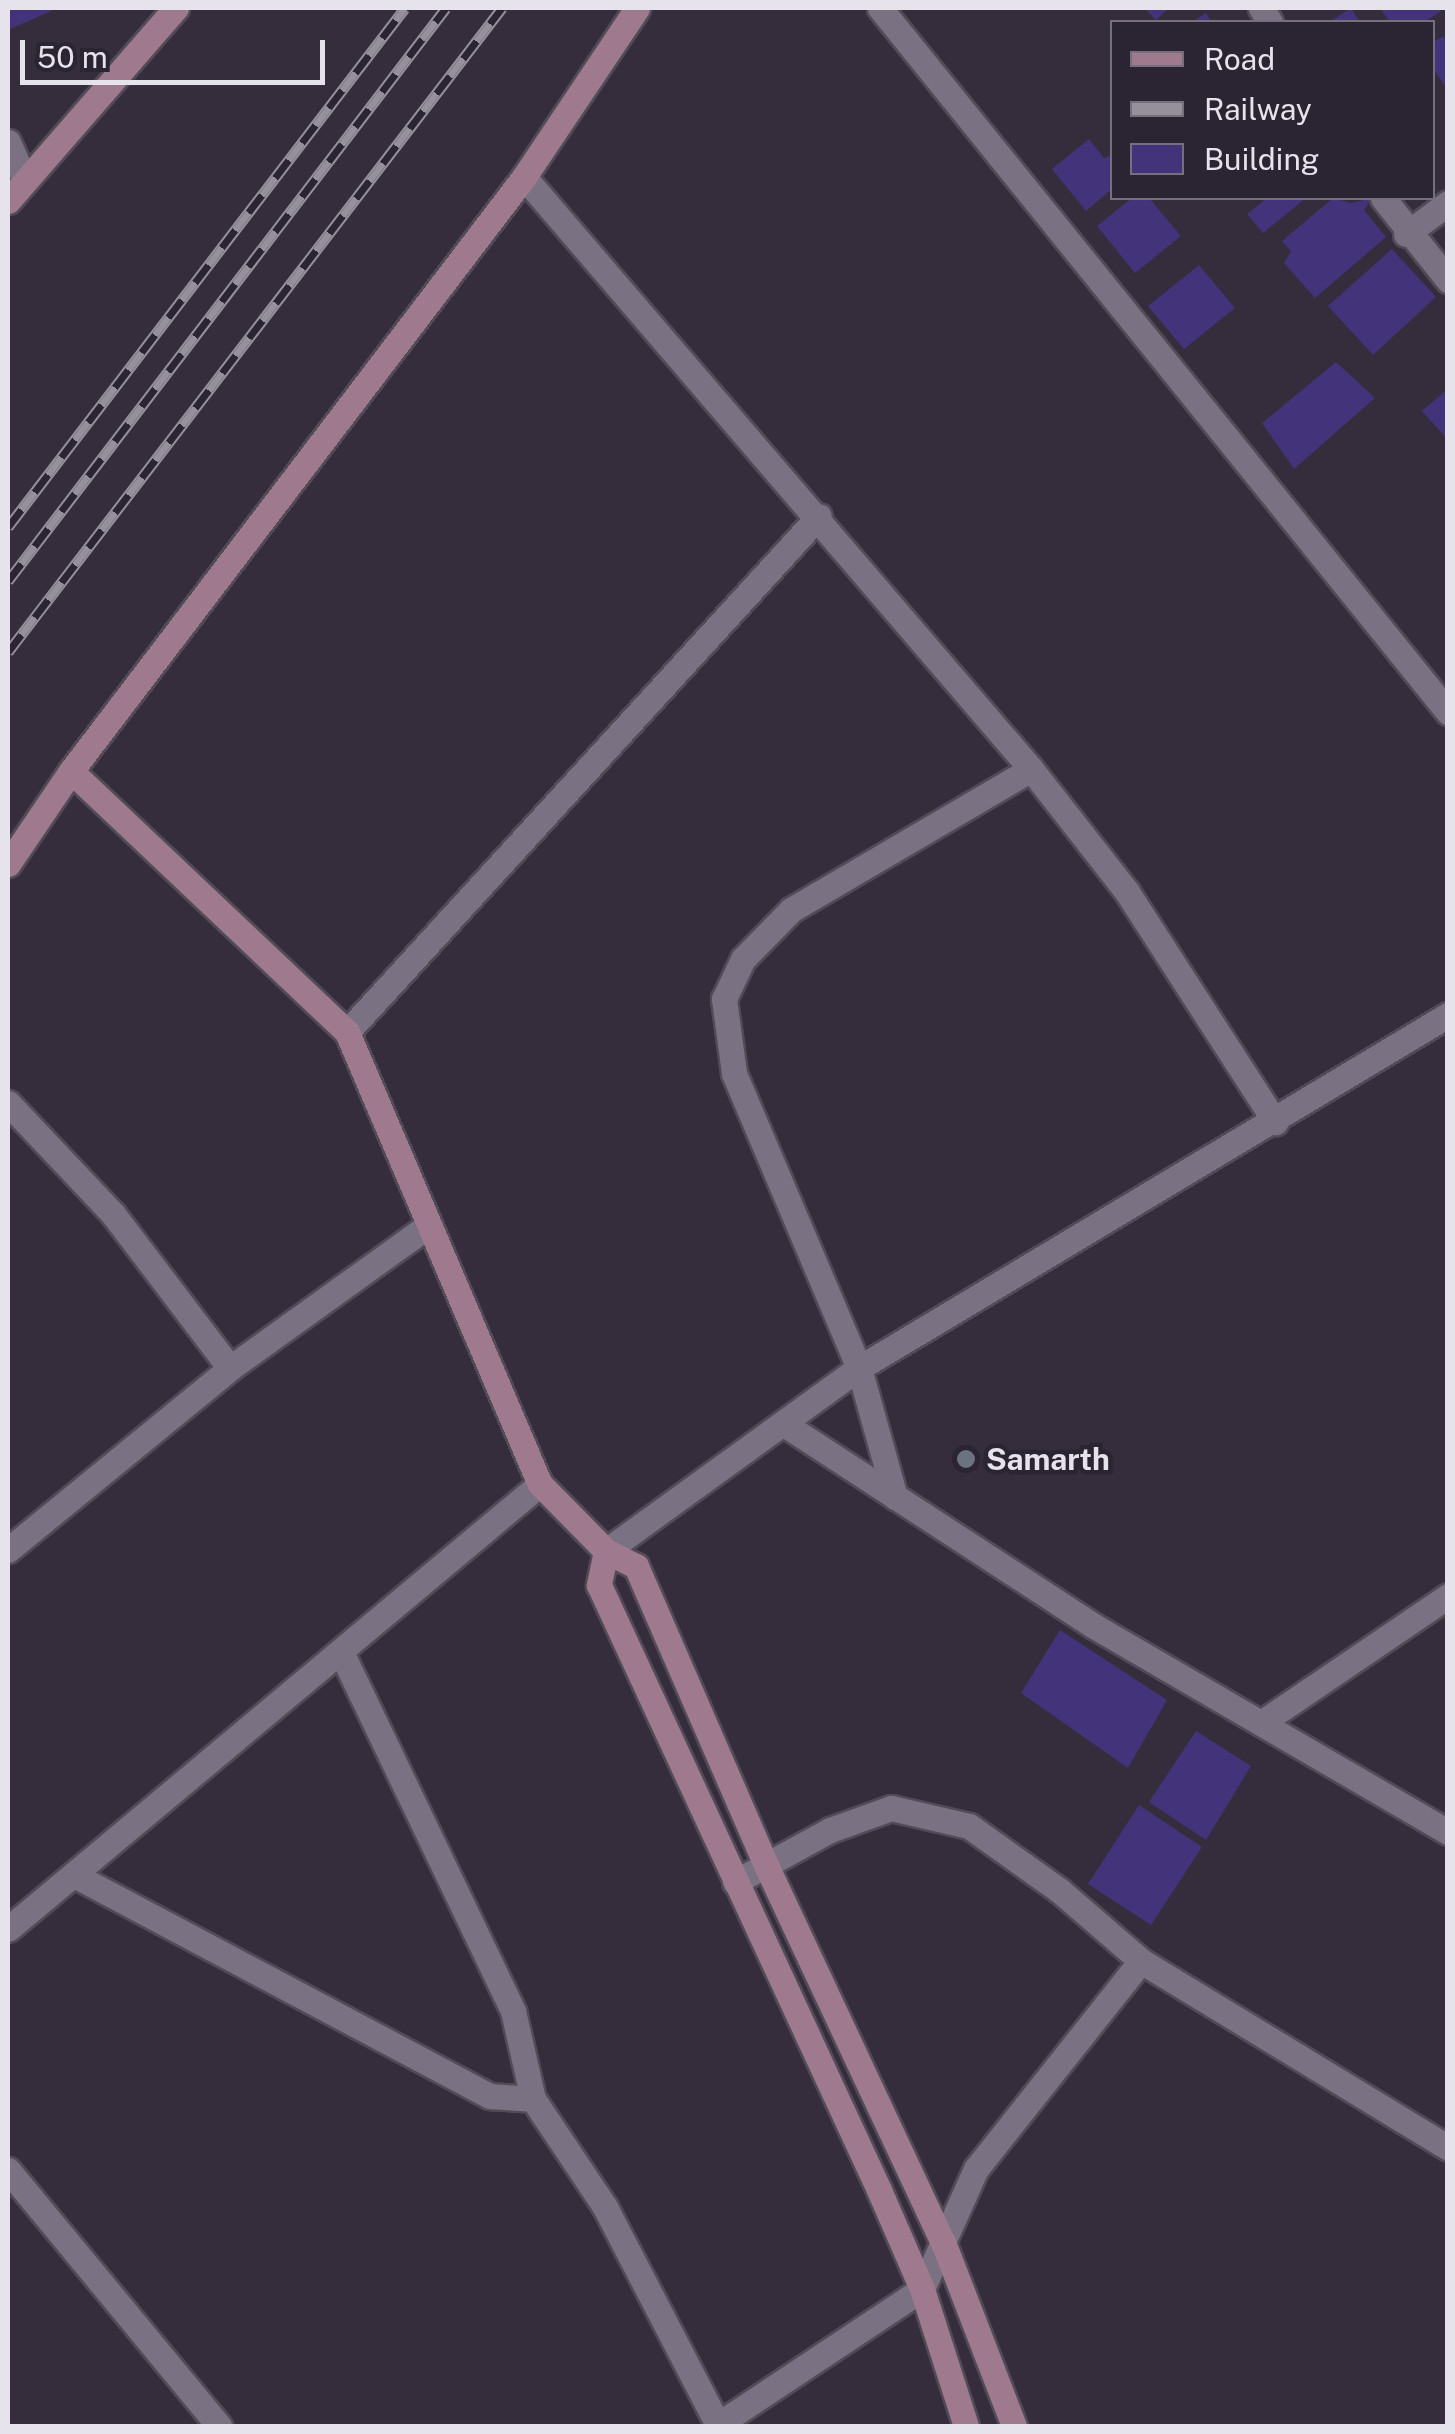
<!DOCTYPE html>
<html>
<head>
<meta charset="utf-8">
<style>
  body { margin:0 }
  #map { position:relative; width:1455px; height:2434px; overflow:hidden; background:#352d3c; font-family:"Public Sans",sans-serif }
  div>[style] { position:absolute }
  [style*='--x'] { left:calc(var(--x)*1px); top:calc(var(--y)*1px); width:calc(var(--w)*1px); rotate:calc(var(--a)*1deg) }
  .building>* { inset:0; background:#43337a }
  .roads { filter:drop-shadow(2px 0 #524b57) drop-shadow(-2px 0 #524b57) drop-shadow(0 2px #524b57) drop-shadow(0 -2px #524b57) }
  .street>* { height:25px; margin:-12.5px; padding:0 12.5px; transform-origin:12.5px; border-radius:12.5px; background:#7a7182 }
  .secondary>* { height:25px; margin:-12.5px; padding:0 12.5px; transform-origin:12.5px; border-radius:12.5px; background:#9f7a8f }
  .rail>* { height:11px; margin-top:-5.5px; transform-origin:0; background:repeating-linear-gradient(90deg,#2b2432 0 22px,#95909b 0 44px); box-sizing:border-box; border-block:2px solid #95909b }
  .dots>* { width:28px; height:28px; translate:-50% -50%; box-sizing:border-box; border:5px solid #2b2432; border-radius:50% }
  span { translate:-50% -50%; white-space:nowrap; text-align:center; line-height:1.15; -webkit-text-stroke:9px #2b2432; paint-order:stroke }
  .poi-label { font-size:30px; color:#e7e3ec; font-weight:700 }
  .left { translate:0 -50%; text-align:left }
  .frame { position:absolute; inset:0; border:10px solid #e7e3ec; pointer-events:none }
  .legend { position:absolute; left:1110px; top:20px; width:325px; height:180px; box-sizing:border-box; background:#2b2432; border:2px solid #76707c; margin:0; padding:12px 18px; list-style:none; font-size:30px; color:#e7e3ec }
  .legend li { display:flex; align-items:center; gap:20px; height:50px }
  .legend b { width:50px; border:2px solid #76707c }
  .scale { position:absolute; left:20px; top:40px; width:305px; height:45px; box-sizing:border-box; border:5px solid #e7e3ec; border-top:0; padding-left:12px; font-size:30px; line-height:35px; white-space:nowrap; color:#e7e3ec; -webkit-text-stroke:8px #2b2432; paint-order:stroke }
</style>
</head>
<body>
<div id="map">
  <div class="building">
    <div style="clip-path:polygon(8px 8px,50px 8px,51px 11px,8px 30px)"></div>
    <div style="clip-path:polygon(1144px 8px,1169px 8px,1156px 20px)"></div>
    <div style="clip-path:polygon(1351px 8px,1360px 22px,1329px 22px)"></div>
    <div style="clip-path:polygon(1380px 8px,1438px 8px,1441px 11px,1425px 22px,1390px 22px)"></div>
    <div style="clip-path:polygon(1206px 13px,1212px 22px,1192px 22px)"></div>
    <div style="clip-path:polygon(1443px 36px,1448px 44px,1448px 90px,1432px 67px,1432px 43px)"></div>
    <div style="clip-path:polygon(1089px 139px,1104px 158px,1112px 155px,1112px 189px,1086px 211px,1052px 169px)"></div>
    <div style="clip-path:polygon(1132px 198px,1149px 198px,1181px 236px,1135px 273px,1097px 226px)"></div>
    <div style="clip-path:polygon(1267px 198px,1306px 198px,1263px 233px,1247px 214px)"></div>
    <div style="clip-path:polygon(1333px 198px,1351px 203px,1372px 198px,1364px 210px,1386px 237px,1315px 298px,1284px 263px,1291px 251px,1282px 241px)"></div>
    <div style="clip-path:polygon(1392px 249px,1436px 297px,1373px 355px,1328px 306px)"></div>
    <div style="clip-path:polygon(1199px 265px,1235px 308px,1184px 349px,1148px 306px)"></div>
    <div style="clip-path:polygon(1336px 362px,1375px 398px,1294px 469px,1262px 423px)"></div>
    <div style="clip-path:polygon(1448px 389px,1448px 440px,1422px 411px)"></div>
    <div style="clip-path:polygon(1060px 1630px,1167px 1700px,1128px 1768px,1021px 1693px)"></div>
    <div style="clip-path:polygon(1196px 1731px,1251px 1766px,1206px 1840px,1149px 1802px)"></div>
    <div style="clip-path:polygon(1139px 1805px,1202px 1847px,1151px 1925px,1088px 1884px)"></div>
  </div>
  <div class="roads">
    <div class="street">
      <div style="--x:880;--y:8;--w:905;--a:51.1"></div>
      <div style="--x:1261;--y:8;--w:17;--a:57"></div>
      <div style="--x:8;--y:142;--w:42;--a:65.9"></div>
      <div style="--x:524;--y:177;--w:779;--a:49.42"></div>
      <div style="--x:1031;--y:769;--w:156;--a:52"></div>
      <div style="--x:1127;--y:892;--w:274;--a:57.2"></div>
      <div style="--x:1383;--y:198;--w:105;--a:51.6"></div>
      <div style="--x:1406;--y:234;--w:52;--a:-36.4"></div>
      <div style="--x:347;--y:1032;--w:699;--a:-47.55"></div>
      <div style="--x:8;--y:1103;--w:153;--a:46.6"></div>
      <div style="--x:113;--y:1214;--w:193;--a:52.8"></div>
      <div style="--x:784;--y:1424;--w:370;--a:33.1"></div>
      <div style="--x:1094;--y:1626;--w:410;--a:30.2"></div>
      <div style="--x:895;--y:1497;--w:134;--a:-105.6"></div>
      <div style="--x:859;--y:1368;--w:320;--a:-113"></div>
      <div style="--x:734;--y:1073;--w:75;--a:-97.7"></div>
      <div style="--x:724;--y:999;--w:44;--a:-64.6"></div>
      <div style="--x:743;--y:959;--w:69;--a:-45.6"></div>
      <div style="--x:791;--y:910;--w:278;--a:-30.4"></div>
      <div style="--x:8;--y:1550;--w:287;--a:-39.3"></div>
      <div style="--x:230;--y:1368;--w:245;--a:-35.7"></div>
      <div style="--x:606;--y:1551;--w:312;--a:-35.9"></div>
      <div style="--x:859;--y:1368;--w:687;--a:-30.94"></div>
      <div style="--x:342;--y:1654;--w:396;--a:64.4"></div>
      <div style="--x:513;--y:2011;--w:90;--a:77.2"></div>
      <div style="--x:533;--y:2099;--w:130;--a:56.3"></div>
      <div style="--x:605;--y:2207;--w:243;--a:62.6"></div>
      <div style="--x:1261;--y:1723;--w:226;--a:-34.2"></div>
      <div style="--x:76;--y:1876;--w:469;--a:28"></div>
      <div style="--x:490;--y:2096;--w:43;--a:4"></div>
      <div style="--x:735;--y:1882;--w:108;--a:-28.7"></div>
      <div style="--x:830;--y:1830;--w:65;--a:-19.8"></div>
      <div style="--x:891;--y:1808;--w:80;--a:13"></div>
      <div style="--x:969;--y:1826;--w:112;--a:35.5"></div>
      <div style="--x:1060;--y:1891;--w:107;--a:40.8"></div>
      <div style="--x:1141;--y:1961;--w:359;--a:31.3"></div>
      <div style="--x:8;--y:1929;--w:694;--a:-39.91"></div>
      <div style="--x:8;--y:2170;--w:332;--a:50.5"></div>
      <div style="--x:716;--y:2426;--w:247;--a:-33.6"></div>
      <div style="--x:922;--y:2289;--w:132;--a:-65.8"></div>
      <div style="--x:976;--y:2169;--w:265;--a:-51.6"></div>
    </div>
    <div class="secondary">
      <div style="--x:8;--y:201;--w:256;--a:-49"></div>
      <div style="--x:71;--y:771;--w:380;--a:43.4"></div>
      <div style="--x:347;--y:1032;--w:491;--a:66.9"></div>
      <div style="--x:540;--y:1484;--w:94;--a:45.4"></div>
      <div style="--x:606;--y:1551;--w:34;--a:27"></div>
      <div style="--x:636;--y:1566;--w:326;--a:66.5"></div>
      <div style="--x:766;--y:1865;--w:416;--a:64.9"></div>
      <div style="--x:943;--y:2242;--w:197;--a:68.9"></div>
      <div style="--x:8;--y:864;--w:112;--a:-55.9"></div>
      <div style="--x:71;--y:771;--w:747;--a:-52.67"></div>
      <div style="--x:524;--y:177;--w:203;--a:-56.2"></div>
      <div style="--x:606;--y:1551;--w:35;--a:102"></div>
      <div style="--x:599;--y:1585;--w:667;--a:65.16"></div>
      <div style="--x:879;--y:2190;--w:108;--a:66.5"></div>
      <div style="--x:922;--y:2289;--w:144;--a:72.2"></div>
    </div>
  </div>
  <div class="rail">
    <div style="--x:8;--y:527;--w:653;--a:-52.59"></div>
    <div style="--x:8;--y:581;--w:721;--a:-52.61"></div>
    <div style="--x:8;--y:652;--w:812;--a:-52.51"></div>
  </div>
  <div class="dots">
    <div style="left:966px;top:1459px;background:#6b7280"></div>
  </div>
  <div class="poi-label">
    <span class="left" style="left:986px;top:1459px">Samarth</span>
  </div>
  <div class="frame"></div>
  <ul class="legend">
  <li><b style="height:12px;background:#9f7a8f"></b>Road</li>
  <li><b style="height:12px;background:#95909b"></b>Railway</li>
  <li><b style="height:28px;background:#43337a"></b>Building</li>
  </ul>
  <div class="scale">50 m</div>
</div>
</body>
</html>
